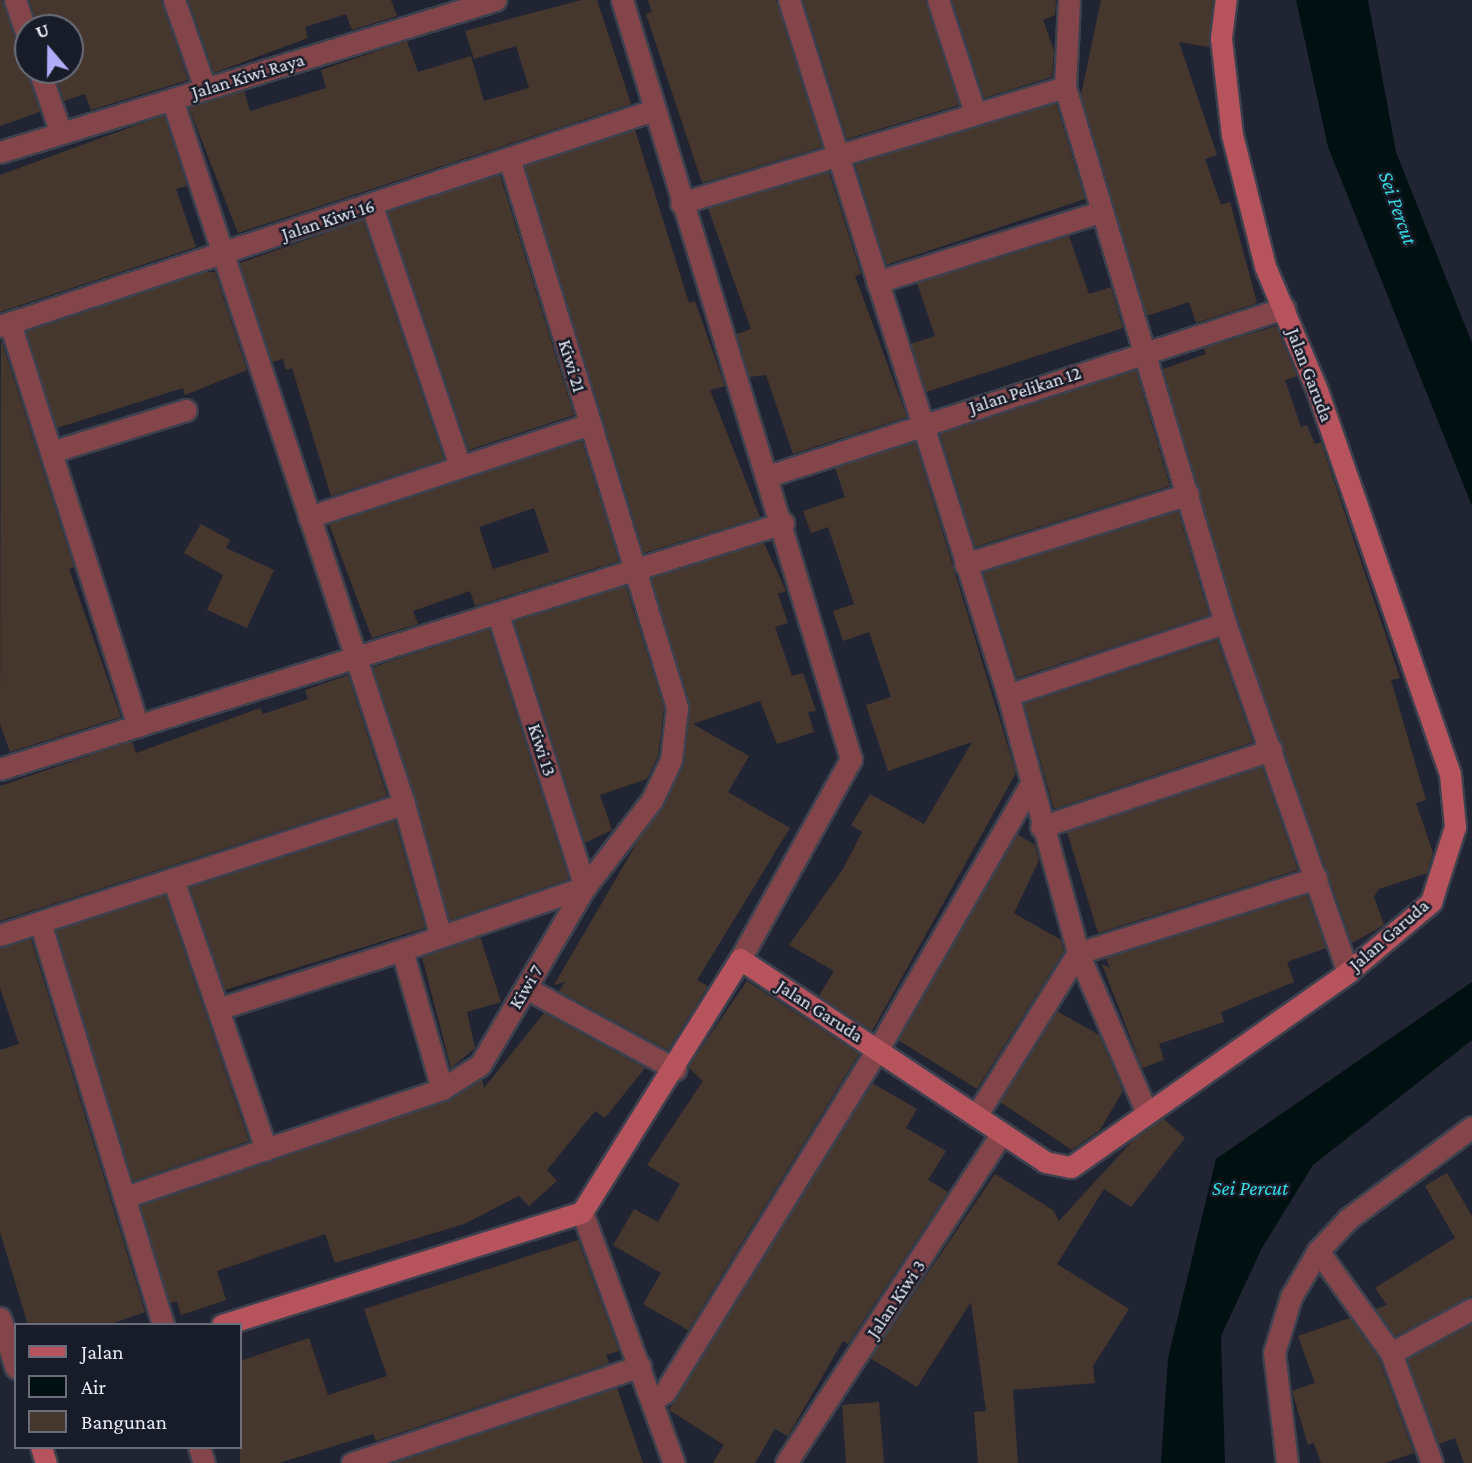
<!DOCTYPE html>
<html>
<head>
<meta charset="utf-8">
<style>
  body { margin:0 }
  #map { position:relative; width:1472px; height:1463px; overflow:hidden; background:#212533; font-family:"Crimson Pro",serif }
  div>[style] { position:absolute }
  [style*='--x'] { left:calc(var(--x)*1px); top:calc(var(--y)*1px); width:calc(var(--w)*1px); rotate:calc(var(--a)*1deg) }
  .water>* { inset:0; background:#011112 }
  .building>* { inset:0; background:#46372e }
  .roads { filter:drop-shadow(2px 0 #3d414e) drop-shadow(-2px 0 #3d414e) drop-shadow(0 2px #3d414e) drop-shadow(0 -2px #3d414e) }
  .street>* { height:21px; margin:-10.5px; padding:0 10.5px; transform-origin:10.5px; border-radius:10.5px; background:#834549 }
  .secondary>* { height:21px; margin:-10.5px; padding:0 10.5px; transform-origin:10.5px; border-radius:10.5px; background:#b6535c }
  span { translate:-50% -50%; white-space:nowrap; text-align:center; line-height:1.15; -webkit-text-stroke:5px #181c29; paint-order:stroke }
  .street-label { font-size:19px; color:#e7eaf3 }
  .water-label { font-size:21px; color:#36d8e0; font-style:italic }
  .legend { position:absolute; left:14px; top:1323px; width:228px; height:126px; box-sizing:border-box; background:#181c29; border:2px solid #6b6e7a; margin:0; padding:9px 12px; list-style:none; font-size:21px; color:#e7eaf3 }
  .legend li { display:flex; align-items:center; gap:14px; height:35px }
  .legend b { width:35px; border:2px solid #6b6e7a }
  .north { position:absolute; left:14px; top:14px; width:70px; height:70px; box-sizing:border-box; background:#181c29; border:2px solid #6b6e7a; border-radius:50%; rotate:340deg; font-size:19px; font-weight:700; line-height:28px; text-align:center; color:#e7eaf3 }
  .north::after { content:''; display:block; margin:auto; width:24px; height:32px; background:#b2adf9; clip-path:polygon(50% 0,100% 100%,50% 72%,0 100%) }
</style>
</head>
<body>
<div id="map">
  <div class="water">
    <div style="clip-path:polygon(1296px 0,1368px 0,1396px 152px,1472px 343px,1472px 506px,1328px 147px)"></div>
    <div style="clip-path:polygon(1472px 982px,1472px 1040px,1313px 1165px,1262px 1248px,1221px 1336px,1225px 1463px,1161px 1463px,1168px 1358px,1216px 1159px)"></div>
  </div>
  <div class="building">
    <div style="clip-path:polygon(2px 0,40px 112px,0 126px,0 0)"></div>
    <div style="clip-path:polygon(29px 0,161px 0,188px 80px,91px 110px,85px 94px,64px 101px,53px 70px,70px 70px,70px 28px,39px 28px)"></div>
    <div style="clip-path:polygon(188px 0,391px 0,397px 16px,352px 30px,346px 14px,305px 27px,308px 38px,214px 73px)"></div>
    <div style="clip-path:polygon(581px 0,597px 0,631px 104px,238px 233px,189px 108px,244px 91px,250px 111px,326px 88px,321px 70px,407px 41px,418px 72px,471px 56px,484px 101px,529px 88px,516px 46px,474px 59px,465px 31px)"></div>
    <div style="clip-path:polygon(648px 0,776px 0,822px 147px,702px 183px,646px 14px,652px 12px)"></div>
    <div style="clip-path:polygon(803px 0,925px 0,959px 105px,847px 139px)"></div>
    <div style="clip-path:polygon(952px 0,1056px 0,1055px 15px,1043px 20px,1054px 51px,1052px 77px,984px 98px)"></div>
    <div style="clip-path:polygon(1101px 0,1213px 0,1209px 47px,1179px 42px,1217px 155px,1205px 159px,1221px 205px,1230px 202px,1257px 303px,1196px 323px,1189px 302px,1147px 316px,1081px 95px)"></div>
    <div style="clip-path:polygon(1056px 103px,1085px 199px,886px 265px,855px 164px)"></div>
    <div style="clip-path:polygon(164px 115px,187px 186px,176px 189px,196px 247px,0 312px,0 175px)"></div>
    <div style="clip-path:polygon(635px 130px,689px 303px,695px 301px,725px 386px,710px 390px,760px 517px,644px 553px,525px 166px)"></div>
    <div style="clip-path:polygon(829px 172px,861px 274px,855px 276px,907px 417px,793px 454px,766px 375px,749px 377px,737px 334px,751px 329px,708px 208px)"></div>
    <div style="clip-path:polygon(500px 175px,574px 415px,469px 450px,388px 212px)"></div>
    <div style="clip-path:polygon(363px 220px,444px 459px,331px 496px,292px 368px,286px 370px,283px 359px,272px 362px,240px 263px)"></div>
    <div style="clip-path:polygon(1069px 236px,1089px 294px,1111px 287px,1123px 328px,926px 392px,911px 344px,935px 336px,917px 283px)"></div>
    <div style="clip-path:polygon(204px 272px,215px 272px,247px 370px,185px 395px,183px 388px,57px 428px,26px 331px)"></div>
    <div style="clip-path:polygon(1276px 326px,1297px 376px,1285px 380px,1301px 427px,1307px 425px,1315px 444px,1321px 442px,1400px 678px,1391px 680px,1426px 800px,1416px 803px,1433px 853px,1427px 873px,1379px 889px,1374px 897px,1384px 925px,1352px 943px,1237px 619px,1163px 369px,1206px 354px,1204px 348px)"></div>
    <div style="clip-path:polygon(1px 339px,74px 567px,69px 569px,121px 717px,10px 752px,0 724px)"></div>
    <div style="clip-path:polygon(1136px 370px,1170px 486px,975px 547px,940px 434px)"></div>
    <div style="clip-path:polygon(evenodd,582px 441px,619px 561px,475px 606px,470px 591px,413px 611px,418px 624px,372px 638px,329px 524px,582px 441px,534px 508px,549px 552px,493px 569px,479px 527px,534px 508px)"></div>
    <div style="clip-path:polygon(915px 442px,1016px 773px,872px 1031px,819px 996px,834px 971px,789px 945px,843px 869px,862px 832px,851px 825px,870px 794px,924px 824px,972px 742px,888px 771px,866px 705px,891px 697px,869px 632px,843px 641px,833px 611px,854px 604px,828px 527px,811px 533px,803px 511px,845px 497px,835px 468px)"></div>
    <div style="clip-path:polygon(1178px 511px,1209px 615px,1017px 678px,983px 572px)"></div>
    <div style="clip-path:polygon(201px 524px,230px 540px,226px 548px,274px 570px,247px 628px,207px 610px,223px 575px,184px 553px)"></div>
    <div style="clip-path:polygon(764px 543px,786px 591px,778px 594px,788px 623px,775px 627px,792px 676px,803px 673px,816px 711px,808px 712px,814px 732px,777px 744px,760px 701px,693px 724px,749px 756px,728px 792px,790px 828px,697px 980px,708px 986px,668px 1050px,559px 991px,565px 982px,554px 985px,684px 762px,690px 704px,651px 578px)"></div>
    <div style="clip-path:polygon(626px 586px,664px 708px,658px 756px,647px 779px,600px 795px,612px 830px,585px 843px,514px 621px)"></div>
    <div style="clip-path:polygon(489px 629px,569px 879px,450px 920px,373px 667px)"></div>
    <div style="clip-path:polygon(1217px 640px,1253px 742px,1054px 809px,1024px 704px)"></div>
    <div style="clip-path:polygon(348px 675px,387px 796px,0 921px,0 786px,132px 741px,136px 753px,260px 708px,263px 714px,308px 699px,305px 690px)"></div>
    <div style="clip-path:polygon(1262px 767px,1298px 870px,1098px 933px,1067px 832px)"></div>
    <div style="clip-path:polygon(395px 821px,425px 928px,225px 990px,190px 887px)"></div>
    <div style="clip-path:polygon(1017px 834px,1035px 845px,1039px 860px,1014px 913px,1061px 940px,1064px 951px,977px 1089px,898px 1040px)"></div>
    <div style="clip-path:polygon(165px 895px,249px 1141px,133px 1181px,56px 931px)"></div>
    <div style="clip-path:polygon(1307px 895px,1326px 948px,1287px 962px,1294px 982px,1221px 1012px,1224px 1022px,1159px 1044px,1164px 1060px,1142px 1068px,1102px 964px,1110px 968px,1106px 958px)"></div>
    <div style="clip-path:polygon(480px 937px,501px 1002px,467px 1012px,475px 1048px,451px 1068px,422px 957px)"></div>
    <div style="clip-path:polygon(31px 939px,145px 1312px,108px 1325px,28px 1325px,0 1232px,0 1050px,19px 1044px,0 988px,0 948px)"></div>
    <div style="clip-path:polygon(747px 981px,859px 1054px,688px 1330px,643px 1304px,661px 1273px,613px 1245px,634px 1209px,658px 1222px,680px 1184px,647px 1165px,703px 1081px,688px 1067px)"></div>
    <div style="clip-path:polygon(1057px 1011px,1099px 1035px,1123px 1091px,1100px 1130px,1072px 1150px,1000px 1102px)"></div>
    <div style="clip-path:polygon(544px 1013px,645px 1068px,605px 1118px,595px 1111px,547px 1170px,557px 1181px,529px 1206px,519px 1196px,464px 1224px,335px 1263px,325px 1234px,217px 1271px,226px 1300px,181px 1315px,177px 1301px,170px 1303px,140px 1206px,446px 1101px,482px 1079px,484px 1088px)"></div>
    <div style="clip-path:polygon(872px 1083px,917px 1109px,906px 1128px,946px 1151px,928px 1180px,948px 1192px,848px 1344px,843px 1341px,788px 1436px,775px 1429px,755px 1463px,713px 1463px,724px 1445px,669px 1410px)"></div>
    <div style="clip-path:polygon(1163px 1118px,1185px 1138px,1131px 1207px,1104px 1189px,1057px 1264px,1129px 1309px,1093px 1366px,1095px 1383px,1013px 1390px,1018px 1463px,978px 1463px,974px 1412px,986px 1411px,971px 1302px,917px 1387px,870px 1358px,995px 1174px,1053px 1210px,1059px 1221px,1137px 1136px)"></div>
    <div style="clip-path:polygon(1447px 1173px,1472px 1216px,1472px 1296px,1395px 1336px,1376px 1309px,1387px 1305px,1375px 1288px,1455px 1238px,1425px 1186px)"></div>
    <div style="clip-path:polygon(578px 1240px,619px 1351px,606px 1355px,609px 1363px,376px 1441px,373px 1434px,279px 1463px,240px 1463px,240px 1361px,309px 1338px,328px 1395px,387px 1376px,364px 1309px)"></div>
    <div style="clip-path:polygon(1350px 1318px,1379px 1359px,1414px 1453px,1385px 1463px,1321px 1463px,1314px 1443px,1308px 1445px,1292px 1391px,1315px 1383px,1298px 1336px)"></div>
    <div style="clip-path:polygon(1472px 1324px,1472px 1463px,1464px 1463px,1455px 1438px,1439px 1444px,1407px 1359px)"></div>
    <div style="clip-path:polygon(617px 1388px,643px 1463px,393px 1463px)"></div>
    <div style="clip-path:polygon(879px 1402px,884px 1463px,846px 1463px,842px 1405px)"></div>
  </div>
  <div class="roads">
    <div class="street">
      <div style="--x:15;--y:0;--w:39;--a:71"></div>
      <div style="--x:174;--y:0;--w:93;--a:70.6"></div>
      <div style="--x:622;--y:0;--w:793;--a:73.21"></div>
      <div style="--x:851;--y:759;--w:229;--a:119"></div>
      <div style="--x:789;--y:0;--w:729;--a:72.51"></div>
      <div style="--x:1008;--y:695;--w:267;--a:74.8"></div>
      <div style="--x:1078;--y:953;--w:174;--a:66.7"></div>
      <div style="--x:938;--y:0;--w:116;--a:71.9"></div>
      <div style="--x:1069;--y:0;--w:87;--a:92.6"></div>
      <div style="--x:1065;--y:87;--w:559;--a:73.38"></div>
      <div style="--x:1225;--y:623;--w:370;--a:70.6"></div>
      <div style="--x:39;--y:70;--w:67;--a:70.8"></div>
      <div style="--x:172;--y:99;--w:742;--a:71.78"></div>
      <div style="--x:404;--y:804;--w:135;--a:74.5"></div>
      <div style="--x:0;--y:152;--w:518;--a:-17.07"></div>
      <div style="--x:681;--y:203;--w:401;--a:-16.8"></div>
      <div style="--x:372;--y:206;--w:274;--a:71.3"></div>
      <div style="--x:877;--y:282;--w:235;--a:-17.4"></div>
      <div style="--x:10;--y:323;--w:423;--a:72.4"></div>
      <div style="--x:0;--y:326;--w:689;--a:-18.28"></div>
      <div style="--x:51;--y:452;--w:141;--a:-17.3"></div>
      <div style="--x:768;--y:476;--w:543;--a:-18.03"></div>
      <div style="--x:309;--y:517;--w:296;--a:-18.3"></div>
      <div style="--x:965;--y:564;--w:234;--a:-17.4"></div>
      <div style="--x:1008;--y:695;--w:229;--a:-18.4"></div>
      <div style="--x:0;--y:769;--w:821;--a:-17.44"></div>
      <div style="--x:1041;--y:827;--w:243;--a:-18.5"></div>
      <div style="--x:173;--y:879;--w:286;--a:71"></div>
      <div style="--x:40;--y:922;--w:421;--a:73"></div>
      <div style="--x:0;--y:935;--w:425;--a:-18"></div>
      <div style="--x:526;--y:988;--w:170;--a:28.5"></div>
      <div style="--x:218;--y:1009;--w:193;--a:-17.8"></div>
      <div style="--x:442;--y:1089;--w:145;--a:-106.1"></div>
      <div style="--x:402;--y:950;--w:194;--a:-19"></div>
      <div style="--x:585;--y:887;--w:287;--a:-107.7"></div>
      <div style="--x:976;--y:1116;--w:192;--a:-58"></div>
      <div style="--x:1078;--y:953;--w:250;--a:-17.5"></div>
      <div style="--x:128;--y:1196;--w:332;--a:-18.8"></div>
      <div style="--x:442;--y:1089;--w:45;--a:-32.3"></div>
      <div style="--x:480;--y:1065;--w:207;--a:-59.5"></div>
      <div style="--x:585;--y:887;--w:110;--a:-52.4"></div>
      <div style="--x:652;--y:800;--w:44;--a:-64.6"></div>
      <div style="--x:671;--y:760;--w:53;--a:-83.5"></div>
      <div style="--x:677;--y:707;--w:571;--a:-107.01"></div>
      <div style="--x:582;--y:1212;--w:267;--a:69.9"></div>
      <div style="--x:1318;--y:1251;--w:125;--a:54.4"></div>
      <div style="--x:1391;--y:1353;--w:117;--a:69.6"></div>
      <div style="--x:0;--y:1318;--w:52;--a:72.3"></div>
      <div style="--x:1391;--y:1353;--w:92;--a:-28.5"></div>
      <div style="--x:653;--y:1400;--w:14;--a:-34"></div>
      <div style="--x:665;--y:1392;--w:404;--a:-58.2"></div>
      <div style="--x:878;--y:1049;--w:302;--a:-60"></div>
      <div style="--x:199;--y:1447;--w:17;--a:73"></div>
      <div style="--x:352;--y:1463;--w:304;--a:-18.6"></div>
      <div style="--x:786;--y:1463;--w:394;--a:-56.8"></div>
      <div style="--x:1287;--y:1463;--w:111;--a:-96.7"></div>
      <div style="--x:1274;--y:1353;--w:59;--a:-73.1"></div>
      <div style="--x:1291;--y:1297;--w:53;--a:-59.6"></div>
      <div style="--x:1318;--y:1251;--w:44;--a:-46.8"></div>
      <div style="--x:1348;--y:1219;--w:154;--a:-36.6"></div>
    </div>
    <div class="secondary">
      <div style="--x:222;--y:1325;--w:377;--a:-17.4"></div>
      <div style="--x:582;--y:1212;--w:298;--a:-58"></div>
      <div style="--x:740;--y:959;--w:366;--a:33.6"></div>
      <div style="--x:1045;--y:1162;--w:26;--a:11"></div>
      <div style="--x:1071;--y:1167;--w:339;--a:-35.1"></div>
      <div style="--x:1348;--y:972;--w:109;--a:-40.1"></div>
      <div style="--x:1431;--y:902;--w:79;--a:-72.3"></div>
      <div style="--x:1455;--y:827;--w:53;--a:-95.4"></div>
      <div style="--x:1450;--y:774;--w:406;--a:-109.1"></div>
      <div style="--x:1317;--y:390;--w:134;--a:-112.8"></div>
      <div style="--x:1265;--y:266;--w:135;--a:-104.1"></div>
      <div style="--x:1232;--y:135;--w:98;--a:-96.5"></div>
      <div style="--x:1221;--y:38;--w:38;--a:-83"></div>
      <div style="--x:41;--y:1447;--w:17;--a:73"></div>
    </div>
  </div>
  <div class="street-label">
    <span style="left:248px;top:76px;rotate:-17deg">Jalan Kiwi Raya</span>
    <span style="left:328px;top:220px;rotate:-18deg">Jalan Kiwi 16</span>
    <span style="left:572px;top:366px;rotate:73deg">Kiwi 21</span>
    <span style="left:1310px;top:375px;rotate:69deg">Jalan Garuda</span>
    <span style="left:1025px;top:390px;rotate:-18deg">Jalan Pelikan 12</span>
    <span style="left:542px;top:750px;rotate:72deg">Kiwi 13</span>
    <span style="left:1389px;top:935px;rotate:-41deg">Jalan Garuda</span>
    <span style="left:526px;top:987px;rotate:-59deg">Kiwi 7</span>
    <span style="left:820px;top:1011px;rotate:33deg">Jalan Garuda</span>
    <span style="left:896px;top:1299px;rotate:-56deg">Jalan Kiwi 3</span>
  </div>
  <div class="water-label">
    <span style="left:1398px;top:208px;rotate:70deg">Sei Percut</span>
    <span style="left:1250px;top:1188px">Sei Percut</span>
  </div>
  <ul class="legend">
  <li><b style="height:9px;background:#b6535c"></b>Jalan</li>
  <li><b style="height:19px;background:#011112"></b>Air</li>
  <li><b style="height:19px;background:#46372e"></b>Bangunan</li>
  </ul>
  <div class="north">U</div>
</div>
</body>
</html>
